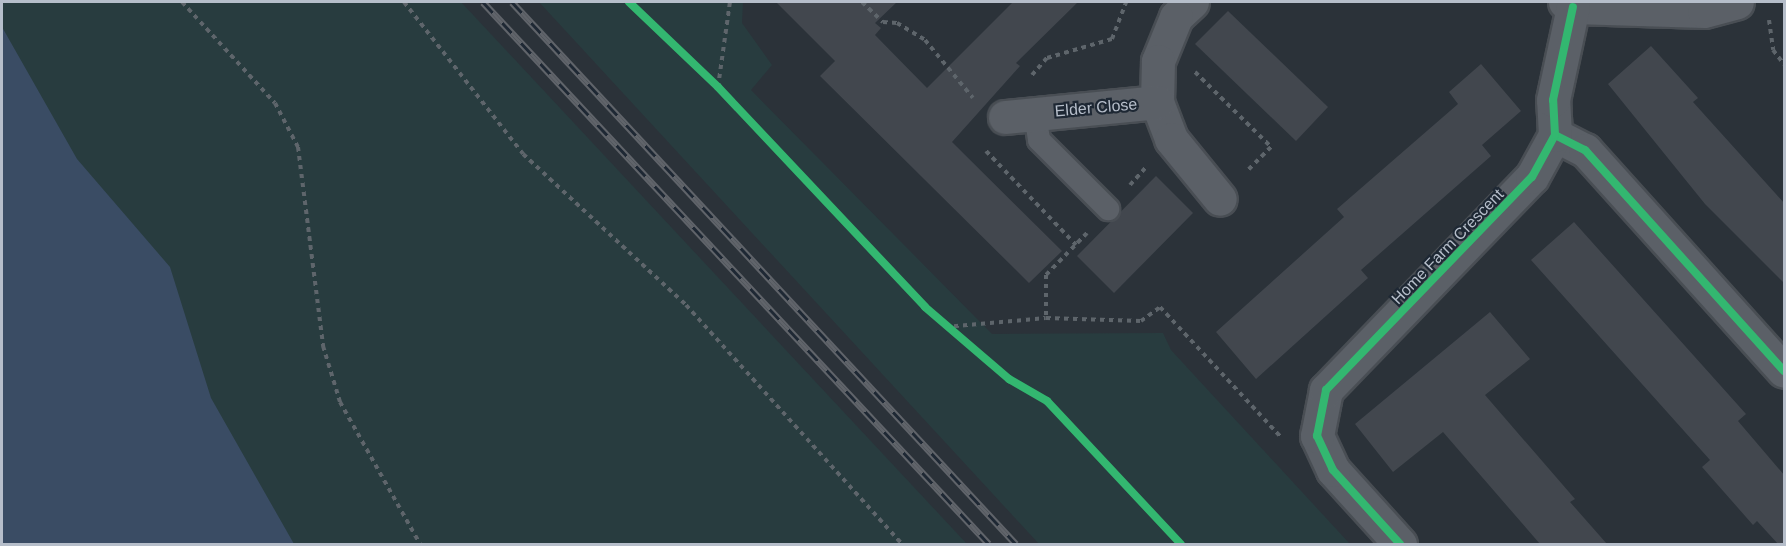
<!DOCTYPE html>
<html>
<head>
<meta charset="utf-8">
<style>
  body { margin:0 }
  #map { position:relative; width:1786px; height:546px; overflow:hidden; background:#2b3239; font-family:Arial,sans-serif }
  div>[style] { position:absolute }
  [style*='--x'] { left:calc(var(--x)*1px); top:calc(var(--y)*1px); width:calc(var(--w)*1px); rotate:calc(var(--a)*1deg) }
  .green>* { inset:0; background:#283c3f }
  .water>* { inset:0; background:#3a4c64 }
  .building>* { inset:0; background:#42474e }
  .path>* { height:4px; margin-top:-2px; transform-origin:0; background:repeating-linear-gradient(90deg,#5e656b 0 4.5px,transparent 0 9px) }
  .roads { filter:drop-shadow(2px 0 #494e54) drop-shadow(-2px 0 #494e54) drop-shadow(0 2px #494e54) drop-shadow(0 -2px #494e54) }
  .lane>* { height:22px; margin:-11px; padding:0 11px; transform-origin:11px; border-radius:11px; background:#5b6067 }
  .street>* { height:33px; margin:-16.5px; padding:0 16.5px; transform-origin:16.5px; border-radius:16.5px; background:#5b6067 }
  .rail>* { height:7px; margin-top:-3.5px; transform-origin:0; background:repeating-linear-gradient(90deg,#1e2834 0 14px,#60646a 0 28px); box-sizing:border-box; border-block:2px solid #60646a }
  .cycleway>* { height:8px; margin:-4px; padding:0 4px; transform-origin:4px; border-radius:4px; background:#33b770 }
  span { translate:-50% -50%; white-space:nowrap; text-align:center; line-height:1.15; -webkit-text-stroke:4.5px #1e2834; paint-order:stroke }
  .street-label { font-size:16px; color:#b6beca }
  .frame { position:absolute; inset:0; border:3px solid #b6beca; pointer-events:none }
</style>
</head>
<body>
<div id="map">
  <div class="green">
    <div style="clip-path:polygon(2px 2px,461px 2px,967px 544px,159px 544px,2px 281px)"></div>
    <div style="clip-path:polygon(539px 2px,743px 2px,742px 23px,772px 65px,751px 90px,992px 334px,1163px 333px,1171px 350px,1350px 544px,1039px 544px)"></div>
  </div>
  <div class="water">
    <div style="clip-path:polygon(2px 27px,77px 159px,170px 267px,211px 398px,294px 544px,2px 544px)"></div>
  </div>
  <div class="building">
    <div style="clip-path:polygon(776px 2px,897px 2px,875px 23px,881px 28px,875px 35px,927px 88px,1013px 2px,1078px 2px,1016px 63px,1020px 66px,952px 142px,1062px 251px,1029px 283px,820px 76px,835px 61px)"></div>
    <div style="clip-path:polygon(1228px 11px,1328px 107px,1296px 141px,1195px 44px)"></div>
    <div style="clip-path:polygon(1651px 46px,1698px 98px,1693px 102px,1785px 204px,1785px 284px,1705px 204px,1608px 84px)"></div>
    <div style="clip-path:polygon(1481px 64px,1521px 111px,1482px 145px,1491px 156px,1361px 270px,1368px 278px,1256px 379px,1216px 332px,1344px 217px,1337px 209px,1458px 104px,1449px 92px)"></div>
    <div style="clip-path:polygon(1156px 176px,1193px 213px,1114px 293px,1077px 256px)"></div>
    <div style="clip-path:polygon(1574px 222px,1746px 414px,1738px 421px,1785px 476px,1785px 544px,1778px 544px,1757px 521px,1753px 525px,1702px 467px,1710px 460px,1531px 260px)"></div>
    <div style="clip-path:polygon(1490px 312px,1530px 359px,1485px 395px,1575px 499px,1570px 502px,1607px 544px,1540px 544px,1443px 432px,1393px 472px,1355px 424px)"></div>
  </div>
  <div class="path">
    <div style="--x:182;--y:2;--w:137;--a:47.4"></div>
    <div style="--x:275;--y:103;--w:50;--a:62.4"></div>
    <div style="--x:298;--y:147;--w:201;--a:82.8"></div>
    <div style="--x:323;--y:346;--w:59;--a:73.1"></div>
    <div style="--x:340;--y:402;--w:163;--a:60.6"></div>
    <div style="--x:404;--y:2;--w:193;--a:51.9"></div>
    <div style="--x:523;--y:154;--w:222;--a:42.8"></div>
    <div style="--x:686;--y:305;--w:322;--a:47.9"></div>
    <div style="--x:862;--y:2;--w:29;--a:44"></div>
    <div style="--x:883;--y:22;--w:14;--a:4"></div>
    <div style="--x:897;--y:23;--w:33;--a:31"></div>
    <div style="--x:925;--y:40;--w:75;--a:50.4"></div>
    <div style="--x:1769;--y:20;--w:30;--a:82"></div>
    <div style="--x:1773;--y:50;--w:18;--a:52"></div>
    <div style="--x:1195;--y:72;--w:107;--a:44.6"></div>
    <div style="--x:1271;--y:147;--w:35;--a:135"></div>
    <div style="--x:1032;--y:75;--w:23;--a:-49"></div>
    <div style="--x:1047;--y:58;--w:68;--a:-16.3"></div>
    <div style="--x:1112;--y:39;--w:40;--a:-69"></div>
    <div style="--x:718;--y:87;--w:86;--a:-82"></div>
    <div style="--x:986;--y:151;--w:130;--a:46.2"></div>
    <div style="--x:1130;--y:185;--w:25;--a:-48"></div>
    <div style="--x:1087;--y:233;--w:59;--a:134.3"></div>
    <div style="--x:1046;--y:275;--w:43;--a:90"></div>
    <div style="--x:1046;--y:318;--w:95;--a:1.8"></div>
    <div style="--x:1141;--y:321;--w:24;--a:-36"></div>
    <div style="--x:1160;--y:307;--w:178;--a:47.1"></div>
    <div style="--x:945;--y:327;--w:101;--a:-5.1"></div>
  </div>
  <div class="roads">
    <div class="lane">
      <div style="--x:1035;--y:114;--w:26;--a:81"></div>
      <div style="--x:1039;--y:140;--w:98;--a:45"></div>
    </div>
    <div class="street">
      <div style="--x:1192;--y:2;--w:22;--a:137"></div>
      <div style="--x:1176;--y:17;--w:48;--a:112.2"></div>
      <div style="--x:1158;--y:61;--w:41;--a:91.4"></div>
      <div style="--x:1157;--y:102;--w:40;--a:69"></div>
      <div style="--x:1171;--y:139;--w:77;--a:50.8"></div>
      <div style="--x:1565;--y:2;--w:9;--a:32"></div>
      <div style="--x:1573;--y:7;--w:131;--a:1.7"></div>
      <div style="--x:1704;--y:11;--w:34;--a:-15"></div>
      <div style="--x:1005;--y:117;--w:153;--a:-5.6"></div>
      <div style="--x:1555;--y:135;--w:34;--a:27"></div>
      <div style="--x:1585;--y:150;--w:297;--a:48"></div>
      <div style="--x:1400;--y:544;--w:100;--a:-132.2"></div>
      <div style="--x:1333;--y:470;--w:38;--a:-115"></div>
      <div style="--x:1317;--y:436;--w:47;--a:-78.9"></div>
      <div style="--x:1326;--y:390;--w:296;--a:-46"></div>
      <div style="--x:1532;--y:177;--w:48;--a:-61.3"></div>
      <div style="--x:1555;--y:135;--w:35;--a:-93"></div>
      <div style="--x:1553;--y:100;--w:95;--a:-77.9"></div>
    </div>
  </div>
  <div class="rail">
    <div style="--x:483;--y:2;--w:741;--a:46.97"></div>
    <div style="--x:512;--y:2;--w:740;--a:47.08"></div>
  </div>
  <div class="cycleway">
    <div style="--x:629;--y:2;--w:123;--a:43.7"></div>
    <div style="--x:718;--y:87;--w:302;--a:46.7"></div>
    <div style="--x:925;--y:307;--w:111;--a:40.6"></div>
    <div style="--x:1009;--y:379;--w:44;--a:30.1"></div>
    <div style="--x:1047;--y:401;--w:196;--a:46.9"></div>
    <div style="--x:1555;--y:135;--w:34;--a:27"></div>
    <div style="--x:1585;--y:150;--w:297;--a:48"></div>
    <div style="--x:1400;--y:544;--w:100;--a:-132.2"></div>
    <div style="--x:1333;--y:470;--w:38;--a:-115"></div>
    <div style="--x:1317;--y:436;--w:47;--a:-78.9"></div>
    <div style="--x:1326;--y:390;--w:296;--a:-46"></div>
    <div style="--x:1532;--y:177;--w:48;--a:-61.3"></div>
    <div style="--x:1555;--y:135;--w:35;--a:-93"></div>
    <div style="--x:1553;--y:100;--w:95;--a:-77.9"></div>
  </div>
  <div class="street-label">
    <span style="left:1096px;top:108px;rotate:-5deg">Elder Close</span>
    <span style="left:1448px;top:247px;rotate:-46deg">Home Farm Crescent</span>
  </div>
  <div class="frame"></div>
</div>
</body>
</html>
